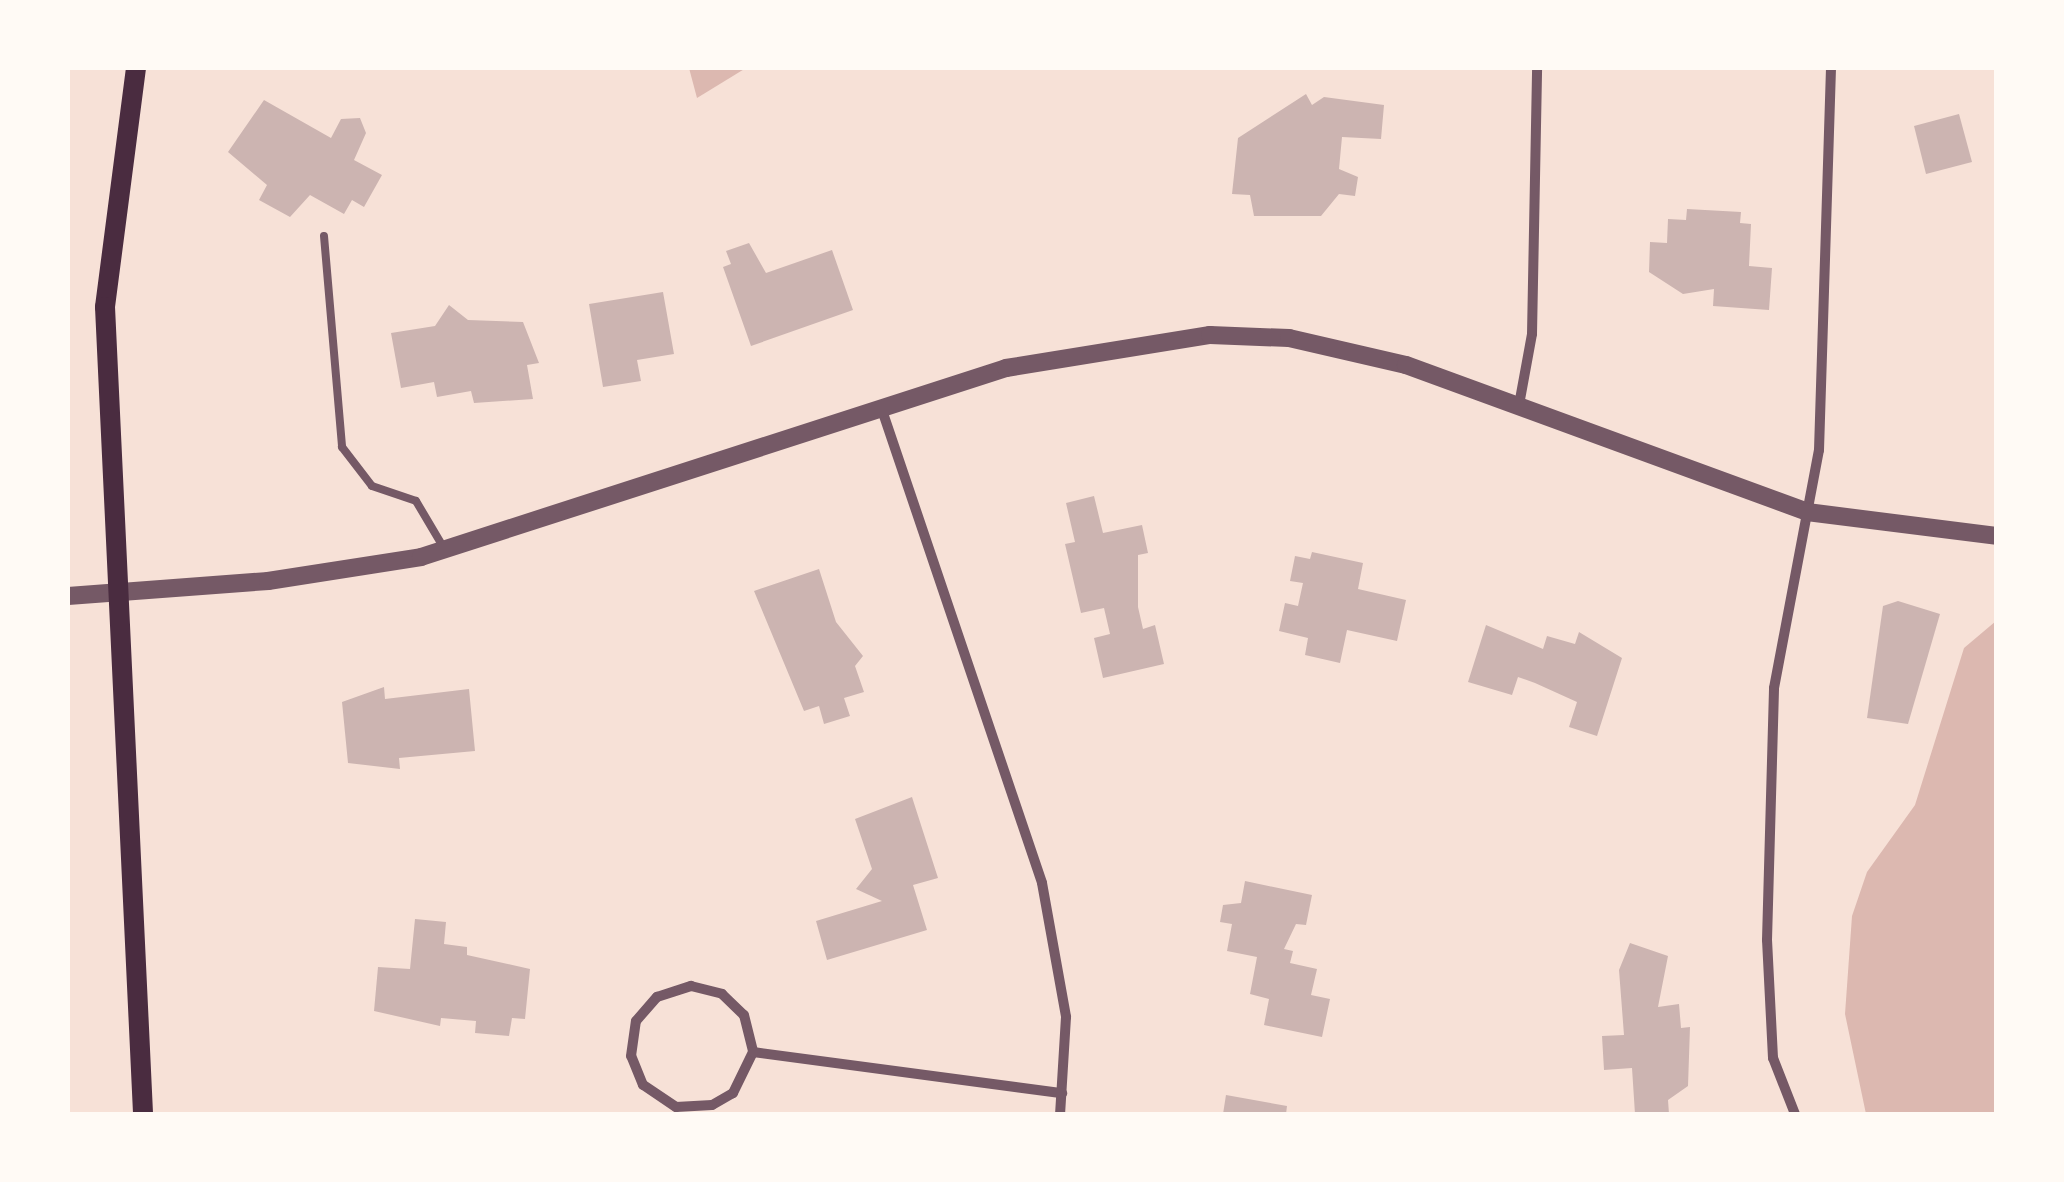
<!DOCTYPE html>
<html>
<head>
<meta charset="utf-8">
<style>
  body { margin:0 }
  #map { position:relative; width:2064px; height:1182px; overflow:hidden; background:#f7e1d7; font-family:"Titillium Web",sans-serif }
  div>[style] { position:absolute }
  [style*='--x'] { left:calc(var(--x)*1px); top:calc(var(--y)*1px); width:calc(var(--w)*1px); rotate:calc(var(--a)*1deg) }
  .water>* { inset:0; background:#dcb8b0 }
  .building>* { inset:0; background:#ccb4b1 }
  .service>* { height:8px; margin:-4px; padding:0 4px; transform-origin:4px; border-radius:4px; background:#755966 }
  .minor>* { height:10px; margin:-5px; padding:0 5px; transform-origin:5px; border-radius:5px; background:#755966 }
  .tertiary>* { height:18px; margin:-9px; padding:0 9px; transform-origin:9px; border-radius:9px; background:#755966 }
  .secondary>* { height:20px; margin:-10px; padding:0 10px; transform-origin:10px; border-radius:10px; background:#4a2c40 }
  span { translate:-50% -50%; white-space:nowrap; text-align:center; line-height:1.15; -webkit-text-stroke:8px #fffaf5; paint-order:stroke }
  .frame { position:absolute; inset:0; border:70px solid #fffaf5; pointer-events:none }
</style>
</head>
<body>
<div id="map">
  <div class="water">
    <div style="clip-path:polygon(689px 68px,746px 68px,697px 98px)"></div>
    <div style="clip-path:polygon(1996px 621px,1996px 1114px,1866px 1114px,1845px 1014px,1852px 916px,1867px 872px,1915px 805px,1964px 648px)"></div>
  </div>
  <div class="building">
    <div style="clip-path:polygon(1306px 94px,1312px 105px,1324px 97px,1384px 105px,1381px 139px,1342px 137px,1339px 169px,1358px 177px,1355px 196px,1339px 194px,1321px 216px,1254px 216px,1250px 195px,1232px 194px,1238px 138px)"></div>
    <div style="clip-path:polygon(264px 100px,331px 138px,341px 119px,360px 118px,366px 133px,354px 160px,382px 175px,364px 207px,352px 200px,344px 214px,310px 195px,290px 217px,259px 200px,267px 185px,228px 152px)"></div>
    <div style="clip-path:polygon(1959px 114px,1972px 162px,1926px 174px,1914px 126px)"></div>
    <div style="clip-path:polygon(1687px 209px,1741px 212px,1740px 223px,1751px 224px,1749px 266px,1772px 268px,1769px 310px,1713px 306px,1714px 289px,1683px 294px,1649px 272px,1650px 242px,1667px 243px,1668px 219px,1686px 220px)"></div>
    <div style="clip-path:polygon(749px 243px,766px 273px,832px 250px,853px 310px,751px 346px,723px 267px,731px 264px,726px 251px)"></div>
    <div style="clip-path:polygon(663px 292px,674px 354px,637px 360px,641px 381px,603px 387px,589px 304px)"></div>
    <div style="clip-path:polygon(449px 305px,468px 320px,523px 322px,539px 363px,527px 365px,533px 399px,474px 403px,471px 391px,437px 397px,434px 382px,401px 388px,391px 333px,435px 326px)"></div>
    <div style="clip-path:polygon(1094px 496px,1103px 533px,1142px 525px,1148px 553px,1138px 555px,1138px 607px,1143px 629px,1155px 625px,1164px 664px,1103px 678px,1094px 638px,1110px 634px,1104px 608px,1081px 613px,1065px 544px,1075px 542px,1066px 503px)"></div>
    <div style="clip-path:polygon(1312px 552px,1363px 563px,1358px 589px,1406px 600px,1397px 641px,1347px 630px,1340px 663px,1305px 655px,1308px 638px,1279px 631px,1285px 603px,1298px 606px,1303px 583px,1290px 581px,1295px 556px,1310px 559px)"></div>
    <div style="clip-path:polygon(819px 569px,836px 622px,863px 656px,855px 666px,864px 692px,844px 698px,850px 716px,824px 724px,819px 706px,804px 711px,754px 591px)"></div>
    <div style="clip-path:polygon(1898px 601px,1940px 614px,1908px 724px,1867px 718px,1883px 606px)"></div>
    <div style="clip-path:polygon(1486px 625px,1543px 649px,1547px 636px,1575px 644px,1579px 632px,1622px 658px,1597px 736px,1569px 727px,1577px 702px,1535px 683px,1518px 677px,1512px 695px,1468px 682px)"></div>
    <div style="clip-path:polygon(384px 687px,385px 699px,469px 689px,475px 751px,399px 758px,400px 769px,348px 763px,342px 702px)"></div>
    <div style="clip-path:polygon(912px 797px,938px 878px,913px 885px,927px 930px,827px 960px,816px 921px,882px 901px,856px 889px,872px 869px,855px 819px)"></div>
    <div style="clip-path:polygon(1245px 881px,1312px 895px,1306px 925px,1296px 924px,1284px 949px,1293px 951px,1290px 963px,1317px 969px,1311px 995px,1330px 999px,1322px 1037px,1264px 1025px,1269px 999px,1250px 994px,1257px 957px,1227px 951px,1232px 924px,1220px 922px,1223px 905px,1241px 903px)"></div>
    <div style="clip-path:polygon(415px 919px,446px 922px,444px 944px,467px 947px,467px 955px,530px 969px,525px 1019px,512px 1018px,509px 1036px,475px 1033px,476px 1021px,441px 1018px,440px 1026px,374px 1011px,378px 967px,410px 969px)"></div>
    <div style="clip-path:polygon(1630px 943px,1668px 956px,1658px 1007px,1679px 1004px,1681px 1028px,1690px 1027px,1688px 1086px,1668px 1100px,1669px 1114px,1635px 1114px,1632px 1068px,1604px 1070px,1602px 1036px,1624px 1035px,1619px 970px)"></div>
    <div style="clip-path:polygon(1226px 1095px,1287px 1106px,1286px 1114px,1223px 1114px)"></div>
  </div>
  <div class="service">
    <div style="--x:324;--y:236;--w:212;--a:85.1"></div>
    <div style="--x:342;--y:447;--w:49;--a:52.4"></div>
    <div style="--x:372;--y:486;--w:46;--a:18.8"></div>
    <div style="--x:416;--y:501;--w:57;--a:59.4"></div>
  </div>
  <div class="minor">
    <div style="--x:1519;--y:405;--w:72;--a:-79.6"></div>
    <div style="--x:1532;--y:334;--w:266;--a:-88.9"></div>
    <div style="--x:882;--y:410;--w:499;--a:71.3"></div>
    <div style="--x:1042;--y:883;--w:136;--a:79.8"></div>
    <div style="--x:1066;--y:1017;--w:97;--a:93.5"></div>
    <div style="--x:753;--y:1052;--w:46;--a:116"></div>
    <div style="--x:733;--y:1093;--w:24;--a:150"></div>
    <div style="--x:712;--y:1105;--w:36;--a:177"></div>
    <div style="--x:676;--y:1107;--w:40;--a:-146"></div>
    <div style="--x:643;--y:1085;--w:31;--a:-112"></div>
    <div style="--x:631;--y:1056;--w:35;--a:-82"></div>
    <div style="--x:636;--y:1021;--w:32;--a:-49"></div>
    <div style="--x:657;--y:997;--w:36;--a:-18"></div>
    <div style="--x:691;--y:986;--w:32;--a:14"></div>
    <div style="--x:722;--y:994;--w:30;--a:44"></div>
    <div style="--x:744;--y:1015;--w:38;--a:76"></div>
    <div style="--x:753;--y:1052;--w:312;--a:7.6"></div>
    <div style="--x:1795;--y:1114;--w:60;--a:-111.4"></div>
    <div style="--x:1773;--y:1058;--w:118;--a:-92.9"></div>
    <div style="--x:1767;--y:940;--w:252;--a:-88.4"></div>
    <div style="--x:1774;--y:688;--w:242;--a:-79.3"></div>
    <div style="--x:1819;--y:450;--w:382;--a:-88.2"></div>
  </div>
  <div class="tertiary">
    <div style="--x:68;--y:596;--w:201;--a:-4.3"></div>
    <div style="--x:268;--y:581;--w:155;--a:-8.9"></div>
    <div style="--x:421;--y:557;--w:615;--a:-17.9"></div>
    <div style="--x:1006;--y:368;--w:207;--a:-9.2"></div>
    <div style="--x:1210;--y:335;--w:79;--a:2.2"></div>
    <div style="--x:1289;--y:338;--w:120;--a:13"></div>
    <div style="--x:1406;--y:365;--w:427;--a:20.1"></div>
    <div style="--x:1807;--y:512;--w:191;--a:7.2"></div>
  </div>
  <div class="secondary">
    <div style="--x:136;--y:68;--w:241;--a:97.4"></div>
    <div style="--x:105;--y:307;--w:808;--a:87.3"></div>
  </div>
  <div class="frame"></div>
</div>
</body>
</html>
